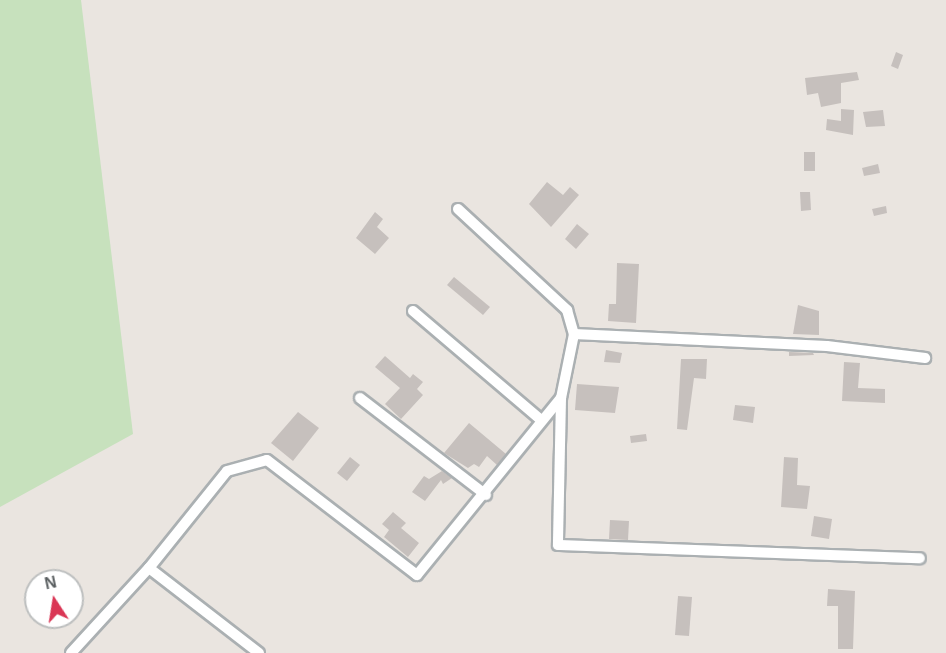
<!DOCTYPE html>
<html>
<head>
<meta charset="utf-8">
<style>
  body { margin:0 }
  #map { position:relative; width:946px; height:653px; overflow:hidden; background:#eae5e0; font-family:Arial,sans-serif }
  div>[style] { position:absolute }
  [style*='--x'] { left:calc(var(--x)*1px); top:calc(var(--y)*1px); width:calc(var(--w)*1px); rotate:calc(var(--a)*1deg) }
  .green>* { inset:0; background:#c7e1bd }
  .building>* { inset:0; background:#c6c0bd }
  .roads { filter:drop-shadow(2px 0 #abb0b2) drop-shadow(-2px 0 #abb0b2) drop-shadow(0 2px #abb0b2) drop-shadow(0 -2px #abb0b2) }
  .minor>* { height:10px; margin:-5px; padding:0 5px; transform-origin:5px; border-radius:5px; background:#fff }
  span { translate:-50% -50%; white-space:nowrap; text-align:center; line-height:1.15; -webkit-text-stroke:5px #fff; paint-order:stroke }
  .north { position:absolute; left:24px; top:569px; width:60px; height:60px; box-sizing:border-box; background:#fff; border:2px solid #bdbfbf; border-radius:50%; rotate:348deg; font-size:16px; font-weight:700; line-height:24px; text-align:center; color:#595e60 }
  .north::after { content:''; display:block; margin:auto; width:21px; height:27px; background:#da3655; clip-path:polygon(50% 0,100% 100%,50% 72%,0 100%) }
</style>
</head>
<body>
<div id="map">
  <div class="green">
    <div style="clip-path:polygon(0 0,81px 0,133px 434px,0 507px)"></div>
  </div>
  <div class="building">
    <div style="clip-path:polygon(896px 52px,903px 55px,898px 69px,891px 66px)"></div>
    <div style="clip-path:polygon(857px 72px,859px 80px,841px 83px,841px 103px,821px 107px,818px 93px,807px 95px,805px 78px)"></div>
    <div style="clip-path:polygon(841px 109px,854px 110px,853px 135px,826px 130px,827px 119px,841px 121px)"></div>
    <div style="clip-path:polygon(883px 110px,885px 126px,866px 127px,863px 112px)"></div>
    <div style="clip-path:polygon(804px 152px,815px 152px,815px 171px,804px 171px)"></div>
    <div style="clip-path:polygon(878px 164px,880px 173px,864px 176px,862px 168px)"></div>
    <div style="clip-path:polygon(547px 182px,563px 195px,570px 187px,579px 195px,551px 227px,529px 204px)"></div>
    <div style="clip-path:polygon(800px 192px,810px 192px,811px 210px,801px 211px)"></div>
    <div style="clip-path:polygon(886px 206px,887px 213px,874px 216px,872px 209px)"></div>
    <div style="clip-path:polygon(375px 212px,383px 219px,377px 227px,389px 238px,375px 254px,356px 238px)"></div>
    <div style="clip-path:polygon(577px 224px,589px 234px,576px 249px,565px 239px)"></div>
    <div style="clip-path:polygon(617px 263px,639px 264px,636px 323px,608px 321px,609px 304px,616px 304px)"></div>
    <div style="clip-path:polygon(454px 277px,490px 307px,483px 315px,447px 285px)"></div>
    <div style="clip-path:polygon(798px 305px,819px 311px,819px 335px,793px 334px)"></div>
    <div style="clip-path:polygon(606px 350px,622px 353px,620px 363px,604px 362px)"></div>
    <div style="clip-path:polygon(789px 352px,813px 353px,814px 355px,789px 356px)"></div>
    <div style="clip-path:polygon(385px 356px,410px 378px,413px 374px,423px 382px,417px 389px,423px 395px,401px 419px,385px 404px,400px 388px,375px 367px)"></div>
    <div style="clip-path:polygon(681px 359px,707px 359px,706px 379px,694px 378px,687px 430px,677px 429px)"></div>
    <div style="clip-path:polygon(844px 362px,860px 363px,858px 388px,885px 389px,885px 403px,842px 401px)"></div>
    <div style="clip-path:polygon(577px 384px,619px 387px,615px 413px,575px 410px)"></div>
    <div style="clip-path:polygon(735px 405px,755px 407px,753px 423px,733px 420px)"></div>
    <div style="clip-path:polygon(298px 412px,319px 428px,293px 461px,271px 443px)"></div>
    <div style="clip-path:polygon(469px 423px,506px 454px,497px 465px,487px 456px,479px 467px,474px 464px,468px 468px,444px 453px)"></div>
    <div style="clip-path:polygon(646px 434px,647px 441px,631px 443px,630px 436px)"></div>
    <div style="clip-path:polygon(350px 457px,360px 465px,347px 481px,337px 473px)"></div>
    <div style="clip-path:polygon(784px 457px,798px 458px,797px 485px,810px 486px,807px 509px,781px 507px)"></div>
    <div style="clip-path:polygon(442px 471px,452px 478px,443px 484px,441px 480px,425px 501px,412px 492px,424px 476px,429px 479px)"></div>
    <div style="clip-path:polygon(393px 512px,406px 523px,401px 528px,419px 543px,408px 557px,384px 537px,389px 530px,382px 524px)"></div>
    <div style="clip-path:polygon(814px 516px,832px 519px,829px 539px,811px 536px)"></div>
    <div style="clip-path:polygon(610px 520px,629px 521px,628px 540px,609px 539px)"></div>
    <div style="clip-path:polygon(828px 589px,855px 591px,853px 649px,838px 649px,838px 606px,827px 606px)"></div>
    <div style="clip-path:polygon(678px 596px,692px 597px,689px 636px,675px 635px)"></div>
  </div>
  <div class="roads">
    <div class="minor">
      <div style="--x:458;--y:209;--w:149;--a:42.8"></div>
      <div style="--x:567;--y:310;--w:25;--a:74"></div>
      <div style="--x:413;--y:311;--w:168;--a:40.4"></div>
      <div style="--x:360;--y:398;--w:159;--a:37.6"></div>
      <div style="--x:561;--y:398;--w:147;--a:91.2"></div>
      <div style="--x:558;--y:545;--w:362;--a:2.1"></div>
      <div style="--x:149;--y:568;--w:124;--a:-51.2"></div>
      <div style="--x:227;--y:471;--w:41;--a:-15.4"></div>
      <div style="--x:267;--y:460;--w:189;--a:37.5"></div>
      <div style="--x:417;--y:575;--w:228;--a:-50.9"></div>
      <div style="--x:561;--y:398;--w:65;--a:-78.5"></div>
      <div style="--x:574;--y:334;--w:253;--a:2.7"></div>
      <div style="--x:827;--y:346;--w:99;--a:7"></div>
      <div style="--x:71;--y:653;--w:115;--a:-47.5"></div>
      <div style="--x:149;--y:568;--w:139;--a:37.7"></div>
    </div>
  </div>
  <div class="north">N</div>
</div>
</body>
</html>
